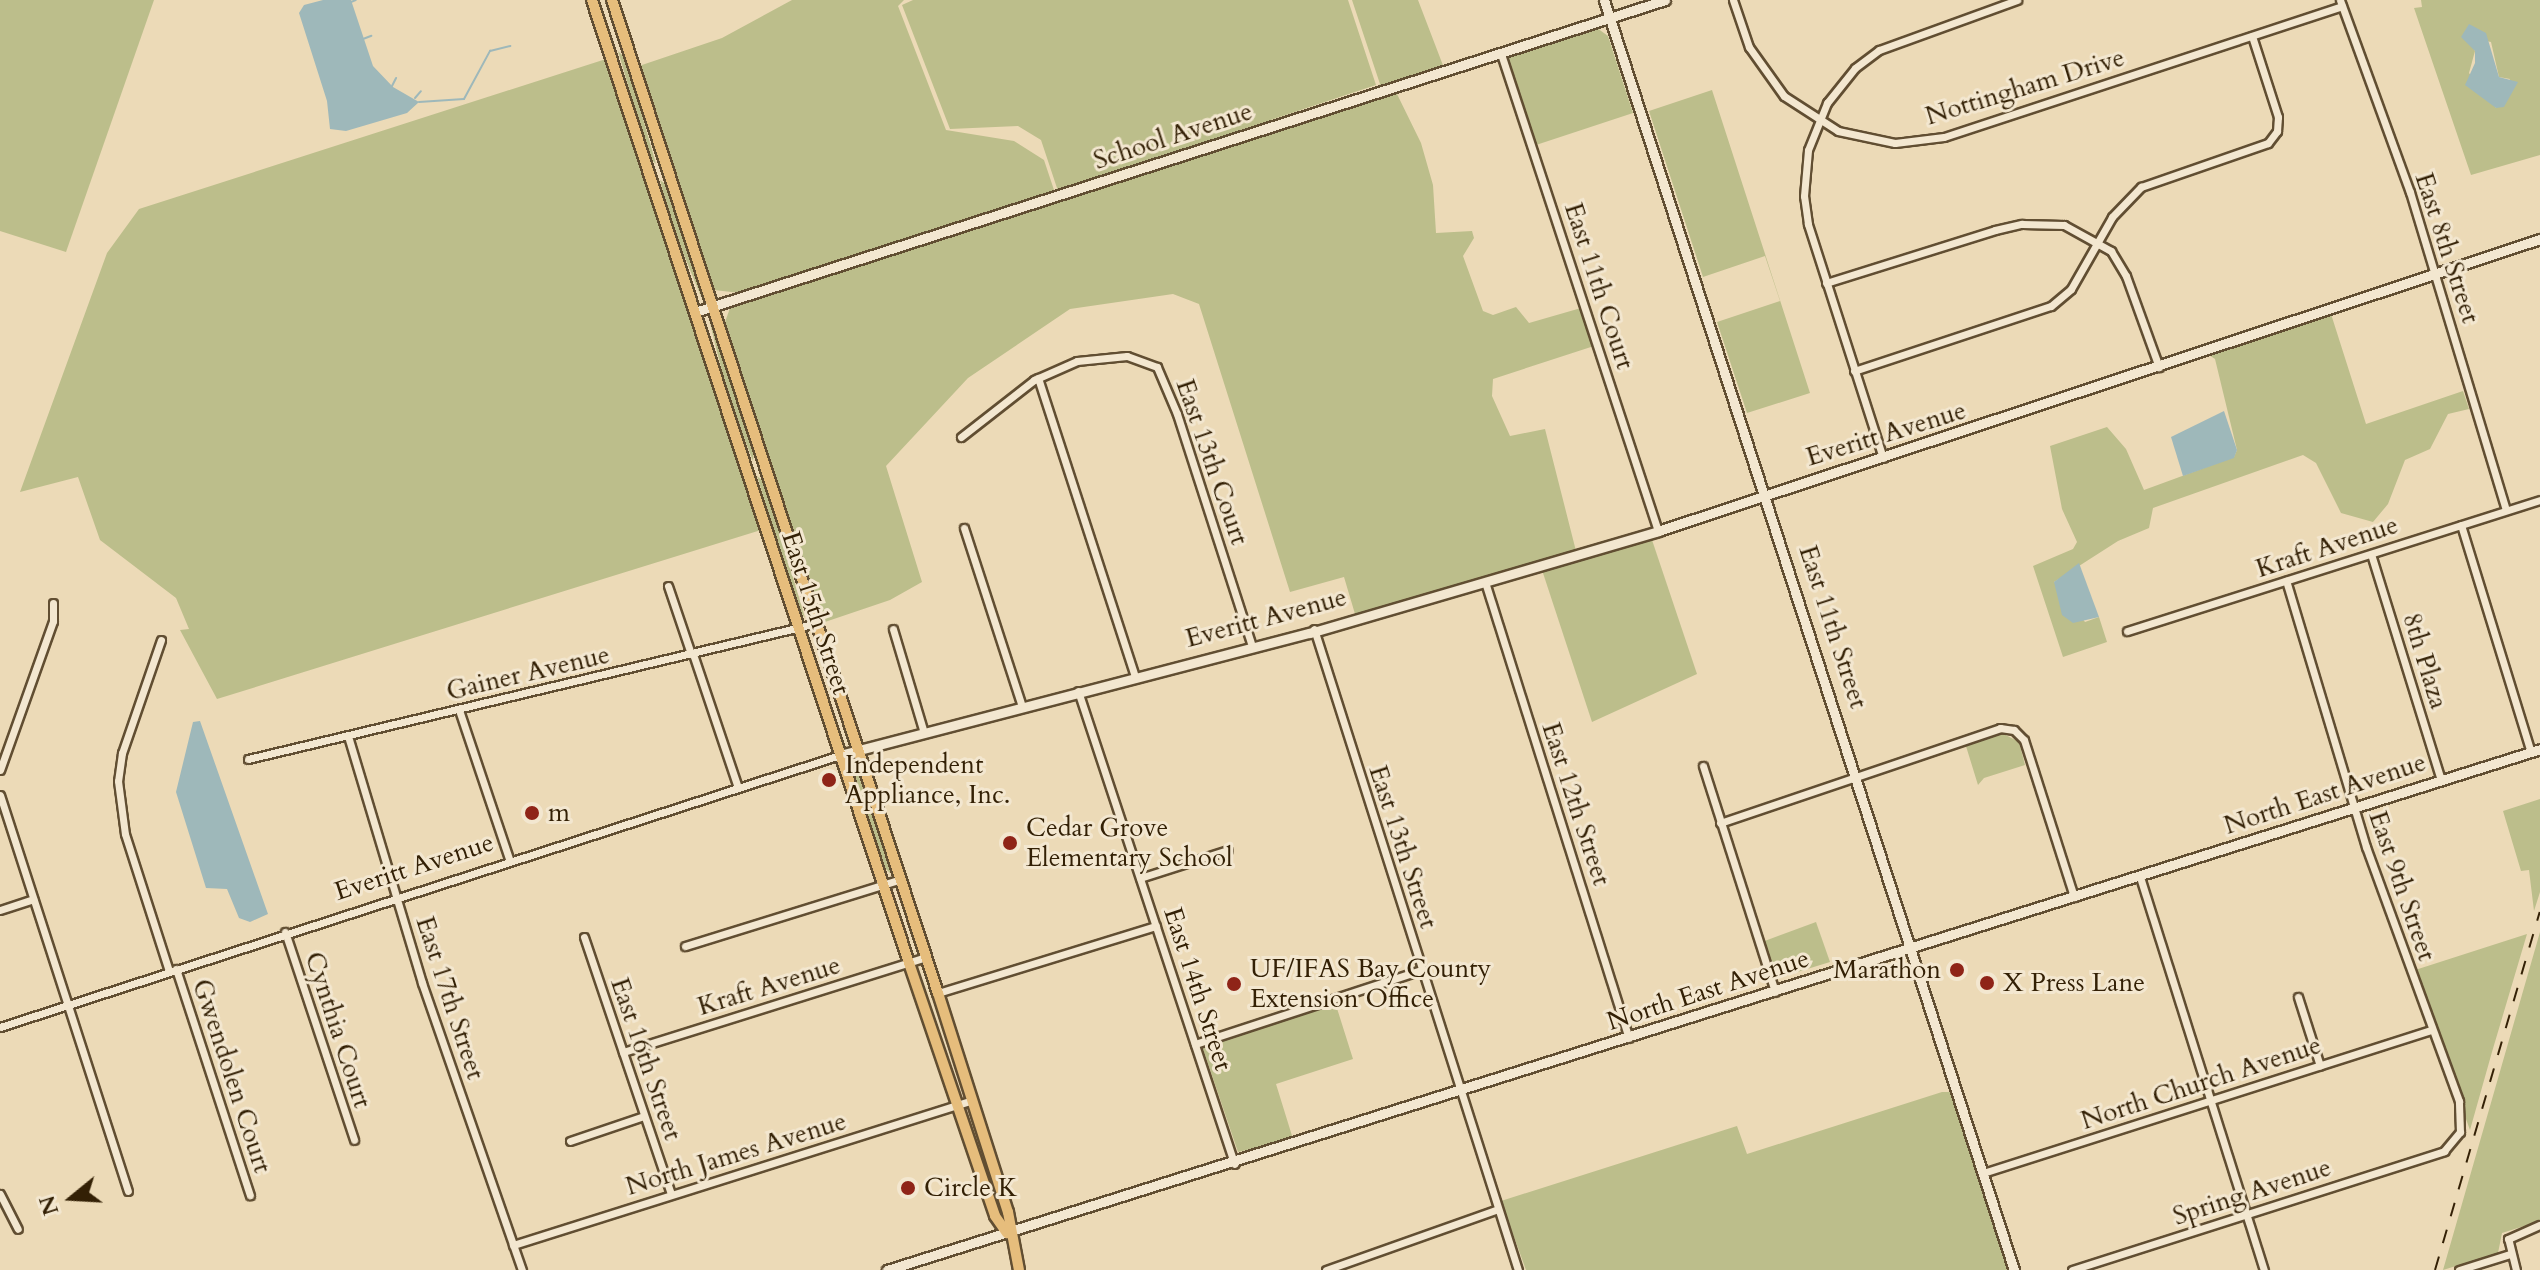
<!DOCTYPE html>
<html>
<head>
<meta charset="utf-8">
<style>
  body { margin:0 }
  #map { position:relative; width:2540px; height:1270px; overflow:hidden; background:#ecdab7; font-family:Cardo,serif }
  div>[style] { position:absolute }
  [style*='--x'] { left:calc(var(--x)*1px); top:calc(var(--y)*1px); width:calc(var(--w)*1px); rotate:calc(var(--a)*1deg) }
  .green>* { inset:0; background:#bcbe8b }
  .water>* { inset:0; background:#9eb8ba }
  .stream>* { height:2px; margin:-1px; padding:0 1px; transform-origin:1px; border-radius:1px; background:#9eb8ba }
  .roads { filter:drop-shadow(2px 0 #614e32) drop-shadow(-2px 0 #614e32) drop-shadow(0 2px #614e32) drop-shadow(0 -2px #614e32) }
  .street>* { height:7px; margin:-3.5px; padding:0 3.5px; transform-origin:3.5px; border-radius:3.5px; background:#f3e7d0 }
  .secondary>* { height:9px; margin:-4.5px; padding:0 4.5px; transform-origin:4.5px; border-radius:4.5px; background:#f3e7d0 }
  .primary>* { height:10px; margin:-5px; padding:0 5px; transform-origin:5px; border-radius:5px; background:#e6bd7c }
  .rail>* { height:2px; margin-top:-1px; transform-origin:0; background:repeating-linear-gradient(90deg,#332005 0 14px,transparent 0 28px) }
  .dots>* { width:22px; height:22px; translate:-50% -50%; box-sizing:border-box; border:4px solid #f3e7d0; border-radius:50% }
  span { translate:-50% -50%; white-space:nowrap; text-align:center; line-height:1.15; -webkit-text-stroke:6px #f3e7d0; paint-order:stroke }
  .street-label { font-size:26px; color:#332005 }
  .poi-label { font-size:26px; color:#332005 }
  .left { translate:0 -50%; text-align:left }
  .right { translate:-100% -50%; text-align:right }
  .north { position:absolute; left:32px; top:1158px; width:80px; height:80px; -webkit-text-stroke:6px #f3e7d0; paint-order:stroke; rotate:252deg; font-size:22px; font-weight:700; line-height:32px; text-align:center; color:#332005 }
  .north::after { content:''; display:block; margin:auto; width:28px; height:36px; background:#332005; clip-path:polygon(50% 0,100% 100%,50% 72%,0 100%) }
</style>
</head>
<body>
<div id="map">
  <div class="green">
    <div style="clip-path:polygon(0 0,154px 0,66px 252px,0 231px)"></div>
    <div style="clip-path:polygon(792px 0,904px 0,898px 6px,946px 130px,1014px 141px,1044px 160px,1055px 193px,740px 293px,714px 290px,639px 66px,722px 38px)"></div>
    <div style="clip-path:polygon(913px 0,1348px 0,1376px 85px,1058px 191px,1041px 140px,1018px 126px,950px 129px,902px 5px)"></div>
    <div style="clip-path:polygon(1352px 0,1418px 0,1444px 68px,1377px 88px,1380px 84px)"></div>
    <div style="clip-path:polygon(evenodd,2421px 0,2540px 0,2540px 155px,2471px 175px,2414px 8px,2422px 7px,2421px 0,2466px 37px,2491px 42px,2499px 77px,2510px 79px,2496px 108px,2469px 73px,2475px 51px,2466px 37px)"></div>
    <div style="clip-path:polygon(1597px 28px,1608px 36px,1633px 113px,1536px 145px,1506px 56px)"></div>
    <div style="clip-path:polygon(618px 51px,626px 59px,656px 164px,649px 157px)"></div>
    <div style="clip-path:polygon(606px 59px,761px 530px,217px 699px,180px 630px,189px 629px,176px 598px,100px 540px,78px 477px,20px 492px,107px 253px,139px 209px)"></div>
    <div style="clip-path:polygon(1712px 90px,1810px 393px,1747px 413px,1717px 322px,1780px 301px,1765px 256px,1703px 277px,1649px 111px)"></div>
    <div style="clip-path:polygon(1396px 92px,1421px 143px,1433px 185px,1436px 233px,1472px 231px,1474px 238px,1463px 256px,1483px 311px,1493px 315px,1516px 307px,1529px 323px,1581px 308px,1594px 346px,1493px 379px,1492px 396px,1510px 436px,1545px 429px,1576px 551px,1355px 614px,1344px 577px,1290px 592px,1199px 304px,1173px 294px,1070px 309px,968px 378px,886px 466px,922px 582px,890px 600px,822px 623px,724px 325px,730px 308px)"></div>
    <div style="clip-path:polygon(660px 180px,668px 186px,702px 299px,670px 221px)"></div>
    <div style="clip-path:polygon(2331px 314px,2366px 424px,2463px 391px,2469px 409px,2448px 414px,2430px 449px,2405px 460px,2388px 504px,2373px 522px,2341px 513px,2316px 463px,2303px 455px,2153px 508px,2149px 528px,2118px 541px,2054px 582px,2085px 622px,2099px 617px,2107px 642px,2063px 657px,2033px 566px,2073px 549px,2077px 542px,2062px 509px,2050px 446px,2107px 427px,2126px 449px,2144px 490px,2234px 457px,2237px 450px,2215px 359px,2209px 355px)"></div>
    <div style="clip-path:polygon(709px 319px,754px 449px,753px 461px,729px 400px)"></div>
    <div style="clip-path:polygon(757px 476px,765px 483px,805px 618px,798px 609px)"></div>
    <div style="clip-path:polygon(1651px 537px,1697px 674px,1592px 722px,1542px 570px)"></div>
    <div style="clip-path:polygon(2000px 732px,2019px 742px,2025px 765px,1984px 778px,1978px 785px,1965px 743px)"></div>
    <div style="clip-path:polygon(853px 760px,890px 862px,890px 873px,881px 864px,850px 769px)"></div>
    <div style="clip-path:polygon(2540px 799px,2540px 892px,2534px 911px,2529px 870px,2521px 871px,2503px 811px)"></div>
    <div style="clip-path:polygon(1816px 922px,1830px 962px,1775px 979px,1762px 942px)"></div>
    <div style="clip-path:polygon(2540px 932px,2540px 1221px,2502px 1233px,2498px 1253px,2443px 1270px)"></div>
    <div style="clip-path:polygon(2527px 934px,2492px 1052px,2470px 1130px,2412px 971px)"></div>
    <div style="clip-path:polygon(1335px 1002px,1353px 1059px,1276px 1084px,1293px 1139px,1238px 1152px,1202px 1046px)"></div>
    <div style="clip-path:polygon(1942px 1092px,1950px 1092px,2008px 1270px,1526px 1270px,1501px 1201px,1737px 1126px,1747px 1154px)"></div>
  </div>
  <div class="water">
    <div style="clip-path:polygon(323px 0,351px 0,373px 66px,393px 87px,419px 102px,407px 113px,346px 131px,330px 129px,327px 101px,299px 13px,304px 5px)"></div>
    <div style="clip-path:polygon(2469px 24px,2486px 33px,2499px 77px,2518px 82px,2504px 107px,2496px 108px,2465px 85px,2475px 63px,2475px 51px,2461px 37px)"></div>
    <div style="clip-path:polygon(2224px 411px,2237px 450px,2234px 458px,2183px 476px,2171px 437px)"></div>
    <div style="clip-path:polygon(2079px 563px,2099px 617px,2073px 623px,2062px 615px,2054px 582px)"></div>
    <div style="clip-path:polygon(200px 721px,268px 914px,250px 922px,239px 918px,227px 889px,206px 888px,176px 792px,193px 722px)"></div>
  </div>
  <div class="stream">
    <div style="--x:351;--y:2;--w:5;--a:-22"></div>
    <div style="--x:363;--y:39;--w:9;--a:-21"></div>
    <div style="--x:392;--y:86;--w:9;--a:-63"></div>
    <div style="--x:415;--y:98;--w:9;--a:-49"></div>
    <div style="--x:419;--y:102;--w:45;--a:-3.8"></div>
    <div style="--x:464;--y:99;--w:55;--a:-61.6"></div>
    <div style="--x:490;--y:51;--w:21;--a:-14"></div>
  </div>
  <div class="roads">
    <div class="street">
      <div style="--x:1733;--y:0;--w:50;--a:71.2"></div>
      <div style="--x:1749;--y:47;--w:60;--a:54.5"></div>
      <div style="--x:1784;--y:96;--w:64;--a:32.9"></div>
      <div style="--x:1838;--y:131;--w:58;--a:11.9"></div>
      <div style="--x:1895;--y:143;--w:49;--a:-7"></div>
      <div style="--x:1944;--y:137;--w:419;--a:-18.2"></div>
      <div style="--x:2340;--y:0;--w:204;--a:70"></div>
      <div style="--x:2410;--y:192;--w:332;--a:73.2"></div>
      <div style="--x:1501;--y:54;--w:502;--a:71.78"></div>
      <div style="--x:1826;--y:283;--w:177;--a:-17.4"></div>
      <div style="--x:1995;--y:230;--w:28;--a:-13"></div>
      <div style="--x:2022;--y:224;--w:42;--a:1.4"></div>
      <div style="--x:2064;--y:225;--w:54;--a:29"></div>
      <div style="--x:2111;--y:251;--w:29;--a:59"></div>
      <div style="--x:2126;--y:276;--w:97;--a:70.1"></div>
      <div style="--x:1854;--y:371;--w:207;--a:-18.3"></div>
      <div style="--x:2051;--y:306;--w:26;--a:-40"></div>
      <div style="--x:2071;--y:289;--w:83;--a:-60.3"></div>
      <div style="--x:2112;--y:217;--w:42;--a:-46"></div>
      <div style="--x:2141;--y:187;--w:134;--a:-19.1"></div>
      <div style="--x:2268;--y:143;--w:15;--a:-53"></div>
      <div style="--x:2277;--y:131;--w:14;--a:-86"></div>
      <div style="--x:2278;--y:117;--w:85;--a:-107.8"></div>
      <div style="--x:1038;--y:378;--w:313;--a:72"></div>
      <div style="--x:961;--y:437;--w:93;--a:-38"></div>
      <div style="--x:1034;--y:380;--w:47;--a:-23.8"></div>
      <div style="--x:1077;--y:361;--w:50;--a:-5.7"></div>
      <div style="--x:1127;--y:356;--w:32;--a:20"></div>
      <div style="--x:1157;--y:367;--w:51;--a:66.9"></div>
      <div style="--x:1177;--y:414;--w:244;--a:72.1"></div>
      <div style="--x:1883;--y:458;--w:246;--a:-107.8"></div>
      <div style="--x:1808;--y:224;--w:28;--a:-98"></div>
      <div style="--x:1804;--y:196;--w:46;--a:-85"></div>
      <div style="--x:1808;--y:150;--w:51;--a:-68"></div>
      <div style="--x:1827;--y:103;--w:45;--a:-51.3"></div>
      <div style="--x:1855;--y:68;--w:30;--a:-37"></div>
      <div style="--x:1879;--y:50;--w:147;--a:-19.9"></div>
      <div style="--x:2461;--y:525;--w:238;--a:72.9"></div>
      <div style="--x:964;--y:528;--w:187;--a:72"></div>
      <div style="--x:2371;--y:554;--w:237;--a:72.8"></div>
      <div style="--x:1485;--y:582;--w:478;--a:72.5"></div>
      <div style="--x:668;--y:586;--w:72;--a:71.3"></div>
      <div style="--x:893;--y:629;--w:109;--a:73.4"></div>
      <div style="--x:1314;--y:629;--w:673;--a:72.35"></div>
      <div style="--x:2127;--y:631;--w:433;--a:-17.6"></div>
      <div style="--x:161;--y:640;--w:120;--a:109"></div>
      <div style="--x:122;--y:753;--w:28;--a:98"></div>
      <div style="--x:118;--y:781;--w:53;--a:82.5"></div>
      <div style="--x:125;--y:834;--w:144;--a:72.2"></div>
      <div style="--x:693;--y:654;--w:141;--a:71.4"></div>
      <div style="--x:1078;--y:691;--w:498;--a:71.7"></div>
      <div style="--x:459;--y:710;--w:157;--a:71.4"></div>
      <div style="--x:348;--y:736;--w:258;--a:73.3"></div>
      <div style="--x:422;--y:983;--w:304;--a:70.8"></div>
      <div style="--x:248;--y:759;--w:585;--a:-13.44"></div>
      <div style="--x:1703;--y:766;--w:237;--a:72.3"></div>
      <div style="--x:0;--y:770;--w:158;--a:-70.4"></div>
      <div style="--x:53;--y:621;--w:18;--a:-90"></div>
      <div style="--x:0;--y:795;--w:416;--a:72.1"></div>
      <div style="--x:1720;--y:823;--w:296;--a:-18.7"></div>
      <div style="--x:2000;--y:728;--w:14;--a:8"></div>
      <div style="--x:2014;--y:730;--w:14;--a:45"></div>
      <div style="--x:2024;--y:740;--w:165;--a:72.3"></div>
      <div style="--x:2140;--y:877;--w:412;--a:72.5"></div>
      <div style="--x:1140;--y:878;--w:92;--a:-17.7"></div>
      <div style="--x:0;--y:910;--w:35;--a:-18"></div>
      <div style="--x:285;--y:932;--w:219;--a:71.6"></div>
      <div style="--x:584;--y:937;--w:271;--a:71.3"></div>
      <div style="--x:685;--y:946;--w:226;--a:-17.2"></div>
      <div style="--x:176;--y:969;--w:238;--a:71.9"></div>
      <div style="--x:938;--y:993;--w:228;--a:-17.1"></div>
      <div style="--x:2298;--y:997;--w:72;--a:72.3"></div>
      <div style="--x:0;--y:1027;--w:883;--a:-17.94"></div>
      <div style="--x:1195;--y:1044;--w:239;--a:-18.1"></div>
      <div style="--x:623;--y:1052;--w:318;--a:-17.4"></div>
      <div style="--x:570;--y:1141;--w:78;--a:-18.7"></div>
      <div style="--x:1983;--y:1173;--w:469;--a:-17.7"></div>
      <div style="--x:0;--y:1194;--w:39;--a:63"></div>
      <div style="--x:513;--y:1245;--w:480;--a:-17.5"></div>
      <div style="--x:1326;--y:1270;--w:182;--a:-19.5"></div>
      <div style="--x:2072;--y:1270;--w:391;--a:-17.7"></div>
      <div style="--x:2444;--y:1151;--w:25;--a:-50"></div>
      <div style="--x:2460;--y:1132;--w:31;--a:-92"></div>
      <div style="--x:2459;--y:1101;--w:270;--a:-110.1"></div>
      <div style="--x:2366;--y:847;--w:278;--a:-106.7"></div>
      <div style="--x:2459;--y:1270;--w:53;--a:-17.4"></div>
      <div style="--x:2516;--y:1270;--w:32;--a:-104"></div>
      <div style="--x:2508;--y:1239;--w:35;--a:-24"></div>
    </div>
    <div class="secondary">
      <div style="--x:1604;--y:0;--w:1335;--a:72.11"></div>
      <div style="--x:695;--y:312;--w:1019;--a:-17.83"></div>
      <div style="--x:840;--y:755;--w:486;--a:-14.6"></div>
      <div style="--x:1310;--y:633;--w:363;--a:-16.3"></div>
      <div style="--x:1658;--y:531;--w:929;--a:-18.32"></div>
      <div style="--x:887;--y:1270;--w:1733;--a:-17.49"></div>
    </div>
    <div class="primary">
      <div style="--x:592;--y:0;--w:1014;--a:71.78"></div>
      <div style="--x:909;--y:963;--w:267;--a:71.2"></div>
      <div style="--x:995;--y:1216;--w:21;--a:55"></div>
      <div style="--x:612;--y:0;--w:1045;--a:71.83"></div>
      <div style="--x:938;--y:993;--w:230;--a:72.3"></div>
      <div style="--x:1008;--y:1212;--w:59;--a:79.3"></div>
    </div>
  </div>
  <div class="rail">
    <div style="--x:2435;--y:1270;--w:373;--a:-73.7"></div>
  </div>
  <div class="dots">
    <div style="left:829px;top:780px;background:#8f2418"></div>
    <div style="left:532px;top:813px;background:#8f2418"></div>
    <div style="left:1010px;top:843px;background:#8f2418"></div>
    <div style="left:1957px;top:970px;background:#8f2418"></div>
    <div style="left:1987px;top:983px;background:#8f2418"></div>
    <div style="left:1234px;top:984px;background:#8f2418"></div>
    <div style="left:908px;top:1188px;background:#8f2418"></div>
  </div>
  <div class="street-label">
    <span style="left:2025px;top:87px;rotate:-17deg">Nottingham Drive</span>
    <span style="left:1173px;top:136px;rotate:-18deg">School Avenue</span>
    <span style="left:2447px;top:248px;rotate:72deg">East 8th Street</span>
    <span style="left:1599px;top:286px;rotate:72deg">East 11th Court</span>
    <span style="left:1886px;top:434px;rotate:-17deg">Everitt Avenue</span>
    <span style="left:1212px;top:462px;rotate:71deg">East 13th Court</span>
    <span style="left:2327px;top:547px;rotate:-18deg">Kraft Avenue</span>
    <span style="left:816px;top:613px;rotate:72deg">East 15th Street</span>
    <span style="left:1266px;top:618px;rotate:-15deg">Everitt Avenue</span>
    <span style="left:1833px;top:627px;rotate:72deg">East 11th Street</span>
    <span style="left:2425px;top:661px;rotate:73deg">8th Plaza</span>
    <span style="left:528px;top:673px;rotate:-13deg">Gainer Avenue</span>
    <span style="left:2325px;top:794px;rotate:-18deg">North East Avenue</span>
    <span style="left:1576px;top:804px;rotate:72deg">East 12th Street</span>
    <span style="left:1403px;top:847px;rotate:72deg">East 13th Street</span>
    <span style="left:414px;top:867px;rotate:-18deg">Everitt Avenue</span>
    <span style="left:2402px;top:886px;rotate:71deg">East 9th Street</span>
    <span style="left:769px;top:986px;rotate:-17deg">Kraft Avenue</span>
    <span style="left:1198px;top:989px;rotate:72deg">East 14th Street</span>
    <span style="left:1708px;top:990px;rotate:-18deg">North East Avenue</span>
    <span style="left:450px;top:998px;rotate:72deg">East 17th Street</span>
    <span style="left:338px;top:1030px;rotate:72deg">Cynthia Court</span>
    <span style="left:646px;top:1059px;rotate:71deg">East 16th Street</span>
    <span style="left:232px;top:1076px;rotate:72deg">Gwendolen Court</span>
    <span style="left:2201px;top:1083px;rotate:-18deg">North Church Avenue</span>
    <span style="left:736px;top:1154px;rotate:-17deg">North James Avenue</span>
    <span style="left:2252px;top:1192px;rotate:-18deg">Spring Avenue</span>
  </div>
  <div class="poi-label">
    <span class="left" style="left:845px;top:780px">Independent<br>Appliance, Inc.</span>
    <span class="left" style="left:548px;top:813px">m</span>
    <span class="left" style="left:1026px;top:843px">Cedar Grove<br>Elementary School</span>
    <span class="left" style="left:1250px;top:984px">UF/IFAS Bay County<br>Extension Office</span>
    <span class="right" style="left:1941px;top:970px">Marathon</span>
    <span class="left" style="left:2003px;top:983px">X Press Lane</span>
    <span class="left" style="left:924px;top:1188px">Circle K</span>
  </div>
  <div class="north">N</div>
</div>
</body>
</html>
